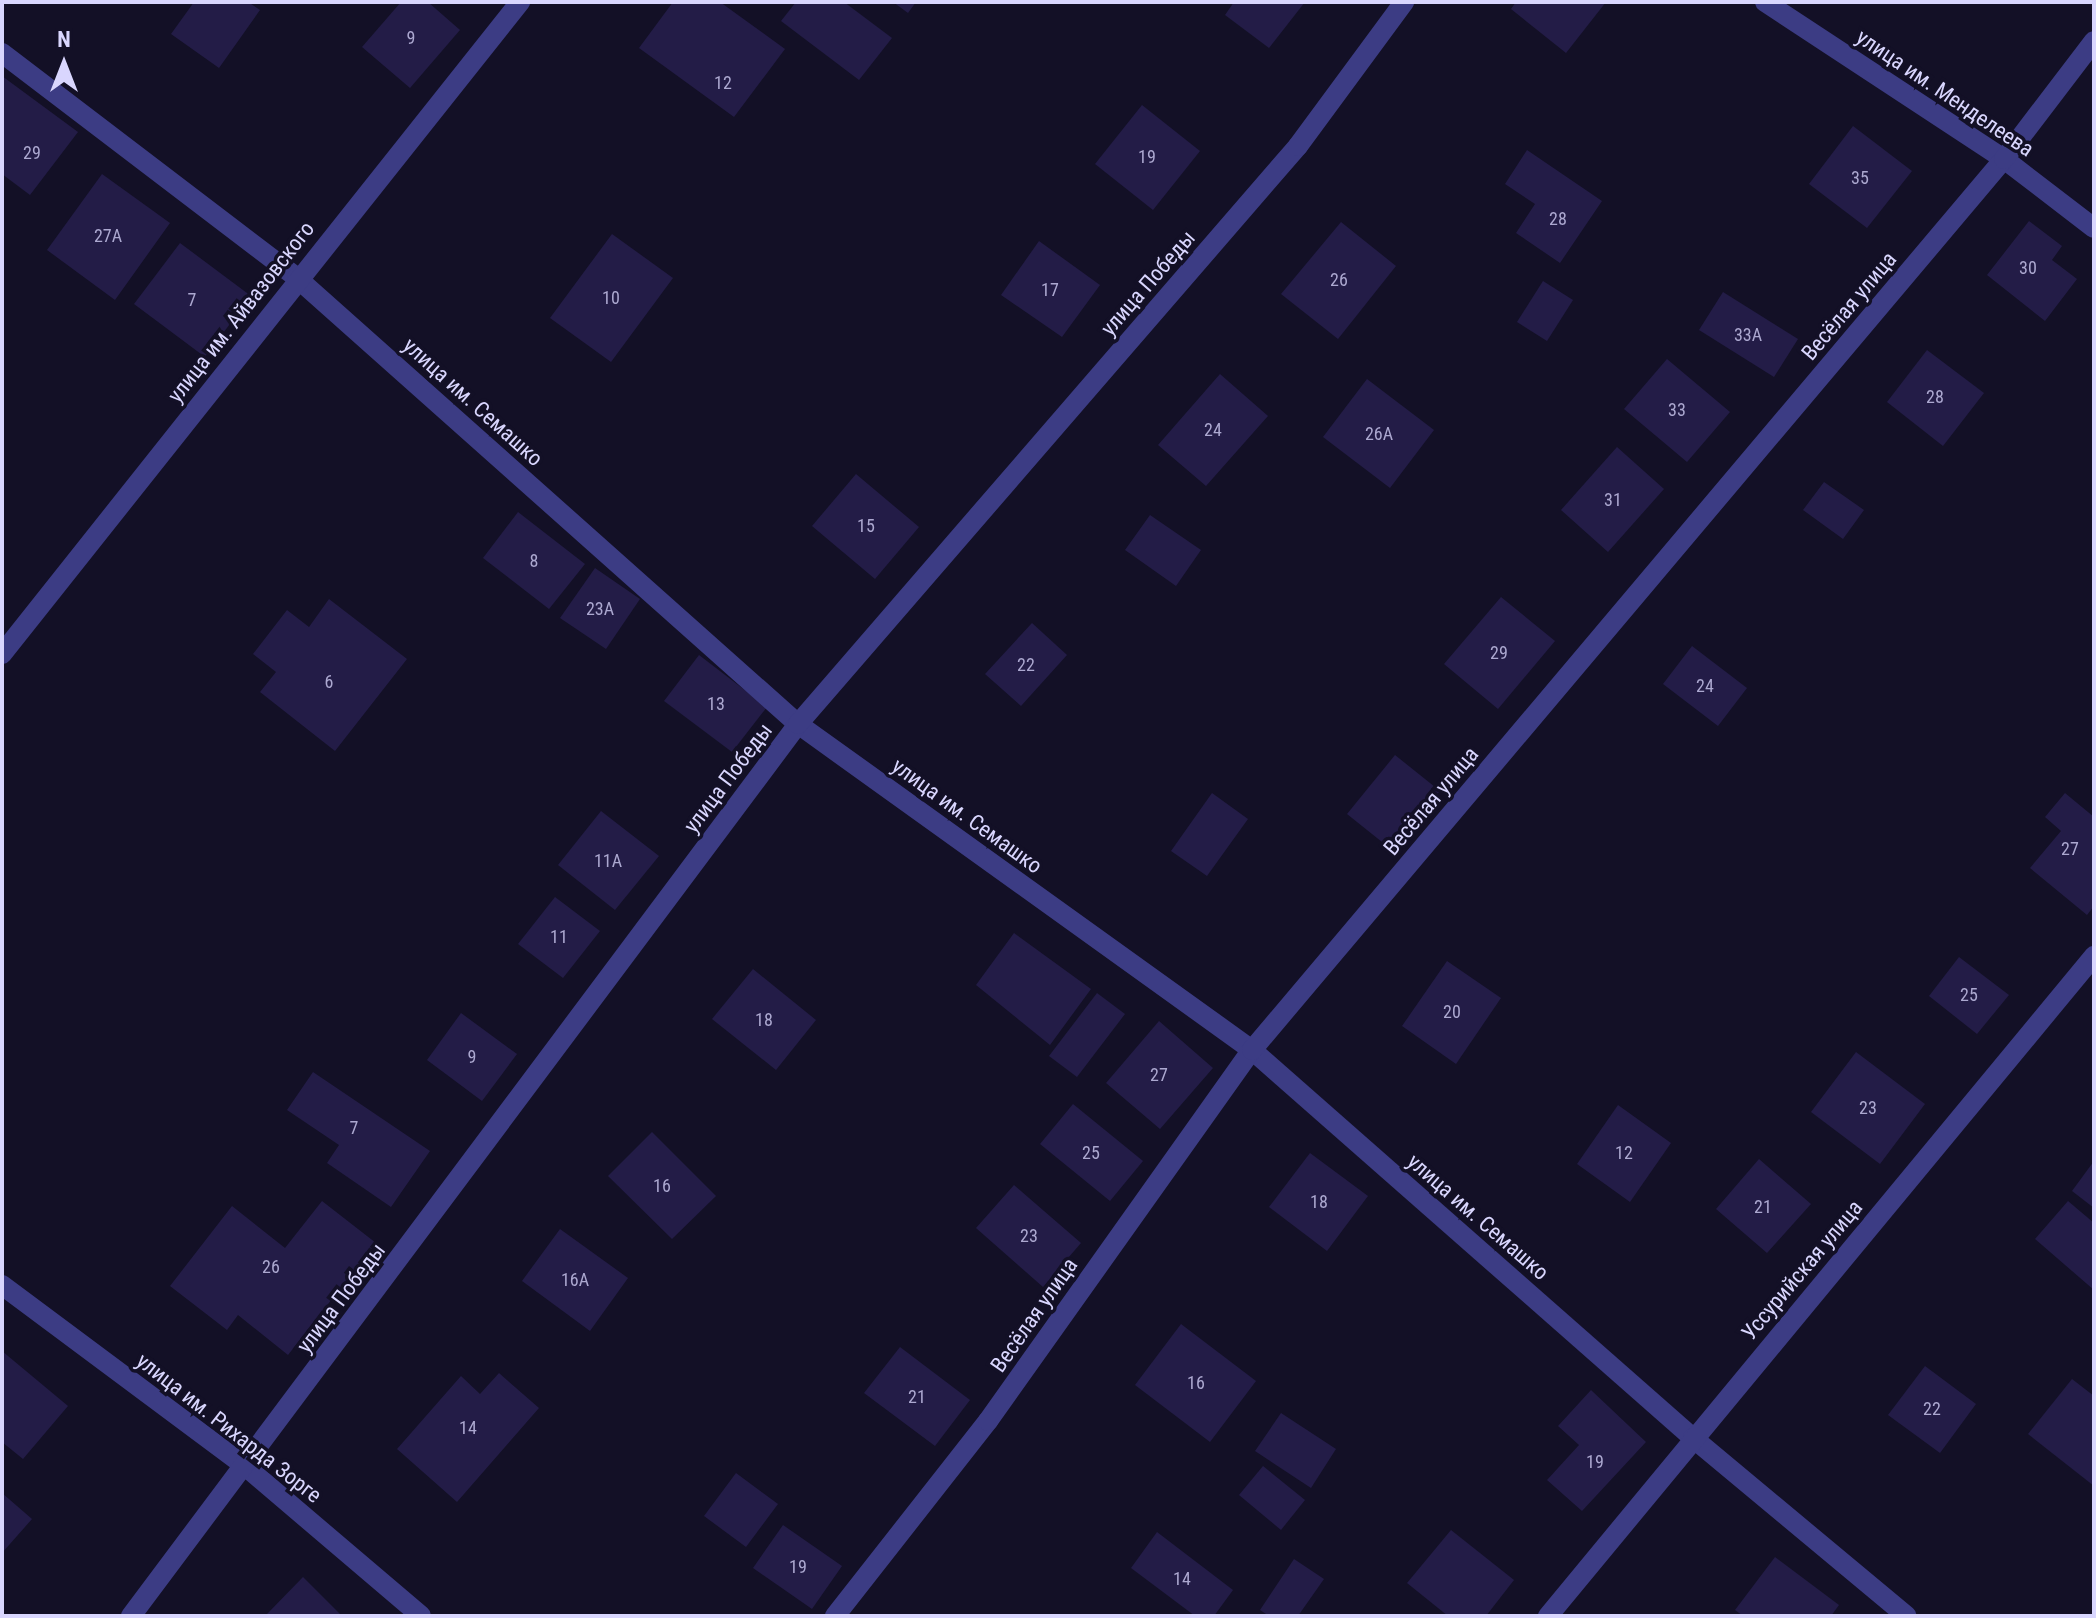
<!DOCTYPE html>
<html>
<head>
<meta charset="utf-8">
<style>
  body { margin:0 }
  #map { position:relative; width:2096px; height:1618px; overflow:hidden; background:#131026; font-family:"Roboto Condensed",sans-serif }
  div>[style] { position:absolute }
  [style*='--x'] { left:calc(var(--x)*1px); top:calc(var(--y)*1px); width:calc(var(--w)*1px); rotate:calc(var(--a)*1deg) }
  .building>* { inset:0; background:#231c47 }
  .minor>* { height:20px; margin:-10px; padding:0 10px; transform-origin:10px; border-radius:10px; background:#3c3c84 }
  span { translate:-50% -50%; white-space:nowrap; text-align:center; line-height:1.15; -webkit-text-stroke:7px #131026; paint-order:stroke }
  .number-label { font-size:18px; color:#aca8d0 }
  .number-label span { -webkit-text-stroke-width:0 }
  .street-label { font-size:22px; color:#d9d6fe }
  .frame { position:absolute; inset:0; border:4px solid #d9d6fe; pointer-events:none }
  .north { position:absolute; left:24px; top:24px; width:80px; height:80px; -webkit-text-stroke:6px #131026; paint-order:stroke; rotate:0deg; font-size:22px; font-weight:700; line-height:32px; text-align:center; color:#d9d6fe }
  .north::after { content:''; display:block; margin:auto; width:28px; height:36px; background:#d9d6fe; clip-path:polygon(50% 0,100% 100%,50% 72%,0 100%) }
</style>
</head>
<body>
<div id="map">
  <div class="building">
    <div style="clip-path:polygon(194px 2px,248px 2px,260px 10px,219px 68px,171px 34px)"></div>
    <div style="clip-path:polygon(401px 2px,428px 2px,460px 30px,410px 88px,362px 47px)"></div>
    <div style="clip-path:polygon(673px 2px,720px 2px,785px 49px,734px 117px,639px 48px)"></div>
    <div style="clip-path:polygon(796px 2px,844px 2px,892px 38px,859px 80px,781px 21px)"></div>
    <div style="clip-path:polygon(893px 2px,916px 2px,908px 13px)"></div>
    <div style="clip-path:polygon(1234px 2px,1305px 2px,1269px 48px,1225px 15px)"></div>
    <div style="clip-path:polygon(1516px 2px,1606px 2px,1566px 53px,1511px 9px)"></div>
    <div style="clip-path:polygon(2px 76px,78px 132px,30px 195px,2px 174px)"></div>
    <div style="clip-path:polygon(1142px 105px,1200px 151px,1153px 210px,1095px 164px)"></div>
    <div style="clip-path:polygon(1853px 126px,1912px 171px,1867px 228px,1809px 184px)"></div>
    <div style="clip-path:polygon(1527px 150px,1602px 201px,1560px 263px,1516px 233px,1535px 204px,1505px 184px)"></div>
    <div style="clip-path:polygon(102px 174px,170px 223px,115px 300px,47px 250px)"></div>
    <div style="clip-path:polygon(2029px 221px,2062px 246px,2052px 260px,2077px 279px,2045px 321px,1987px 275px)"></div>
    <div style="clip-path:polygon(1341px 222px,1396px 266px,1338px 339px,1281px 294px)"></div>
    <div style="clip-path:polygon(612px 234px,673px 278px,611px 362px,550px 318px)"></div>
    <div style="clip-path:polygon(1039px 241px,1100px 285px,1062px 337px,1001px 295px)"></div>
    <div style="clip-path:polygon(180px 243px,251px 296px,205px 357px,134px 304px)"></div>
    <div style="clip-path:polygon(1543px 281px,1573px 300px,1547px 341px,1517px 322px)"></div>
    <div style="clip-path:polygon(1723px 292px,1798px 339px,1774px 377px,1699px 330px)"></div>
    <div style="clip-path:polygon(1927px 350px,1984px 393px,1943px 446px,1887px 402px)"></div>
    <div style="clip-path:polygon(1667px 359px,1730px 412px,1687px 462px,1624px 409px)"></div>
    <div style="clip-path:polygon(1220px 374px,1268px 416px,1206px 486px,1158px 445px)"></div>
    <div style="clip-path:polygon(1367px 379px,1434px 430px,1390px 488px,1323px 437px)"></div>
    <div style="clip-path:polygon(1617px 447px,1664px 489px,1608px 552px,1561px 510px)"></div>
    <div style="clip-path:polygon(856px 474px,919px 527px,875px 579px,812px 526px)"></div>
    <div style="clip-path:polygon(1824px 482px,1864px 510px,1843px 539px,1803px 510px)"></div>
    <div style="clip-path:polygon(518px 512px,585px 564px,549px 609px,483px 558px)"></div>
    <div style="clip-path:polygon(1150px 515px,1201px 550px,1176px 586px,1125px 550px)"></div>
    <div style="clip-path:polygon(595px 568px,640px 599px,606px 649px,560px 618px)"></div>
    <div style="clip-path:polygon(1501px 597px,1555px 641px,1498px 709px,1444px 664px)"></div>
    <div style="clip-path:polygon(329px 599px,407px 659px,335px 751px,260px 692px,276px 672px,253px 654px,287px 610px,309px 627px)"></div>
    <div style="clip-path:polygon(1032px 623px,1067px 655px,1021px 706px,985px 674px)"></div>
    <div style="clip-path:polygon(1692px 646px,1747px 688px,1718px 726px,1663px 684px)"></div>
    <div style="clip-path:polygon(699px 655px,767px 707px,732px 752px,664px 701px)"></div>
    <div style="clip-path:polygon(1395px 755px,1440px 791px,1392px 850px,1347px 814px)"></div>
    <div style="clip-path:polygon(1212px 793px,1248px 819px,1207px 876px,1171px 851px)"></div>
    <div style="clip-path:polygon(2065px 793px,2094px 817px,2094px 906px,2087px 915px,2030px 868px,2061px 831px,2045px 817px)"></div>
    <div style="clip-path:polygon(601px 811px,659px 856px,615px 910px,558px 865px)"></div>
    <div style="clip-path:polygon(555px 897px,600px 931px,563px 978px,518px 944px)"></div>
    <div style="clip-path:polygon(1014px 933px,1091px 989px,1050px 1045px,976px 985px)"></div>
    <div style="clip-path:polygon(1959px 957px,2009px 995px,1977px 1034px,1929px 996px)"></div>
    <div style="clip-path:polygon(1447px 961px,1501px 998px,1456px 1064px,1402px 1026px)"></div>
    <div style="clip-path:polygon(753px 969px,816px 1020px,776px 1070px,712px 1019px)"></div>
    <div style="clip-path:polygon(1097px 993px,1125px 1014px,1077px 1077px,1049px 1056px)"></div>
    <div style="clip-path:polygon(461px 1013px,517px 1054px,482px 1101px,427px 1060px)"></div>
    <div style="clip-path:polygon(1159px 1021px,1213px 1068px,1160px 1129px,1106px 1083px)"></div>
    <div style="clip-path:polygon(1856px 1052px,1925px 1104px,1880px 1164px,1811px 1112px)"></div>
    <div style="clip-path:polygon(313px 1072px,430px 1151px,391px 1207px,327px 1163px,339px 1145px,287px 1110px)"></div>
    <div style="clip-path:polygon(1073px 1104px,1143px 1161px,1110px 1201px,1040px 1144px)"></div>
    <div style="clip-path:polygon(1618px 1105px,1671px 1143px,1630px 1202px,1577px 1164px)"></div>
    <div style="clip-path:polygon(652px 1132px,716px 1196px,672px 1239px,608px 1176px)"></div>
    <div style="clip-path:polygon(1310px 1153px,1368px 1196px,1327px 1251px,1269px 1207px)"></div>
    <div style="clip-path:polygon(1759px 1159px,1811px 1204px,1767px 1253px,1716px 1209px)"></div>
    <div style="clip-path:polygon(2094px 1161px,2094px 1208px,2072px 1191px)"></div>
    <div style="clip-path:polygon(1014px 1185px,1081px 1243px,1043px 1287px,976px 1228px)"></div>
    <div style="clip-path:polygon(322px 1201px,376px 1243px,288px 1355px,238px 1315px,227px 1330px,170px 1286px,232px 1206px,285px 1248px)"></div>
    <div style="clip-path:polygon(2068px 1201px,2094px 1223px,2094px 1290px,2035px 1239px)"></div>
    <div style="clip-path:polygon(560px 1229px,628px 1278px,590px 1331px,522px 1281px)"></div>
    <div style="clip-path:polygon(1181px 1324px,1256px 1381px,1210px 1442px,1135px 1385px)"></div>
    <div style="clip-path:polygon(900px 1347px,970px 1400px,935px 1446px,864px 1393px)"></div>
    <div style="clip-path:polygon(2px 1351px,68px 1406px,23px 1459px,2px 1442px)"></div>
    <div style="clip-path:polygon(1925px 1366px,1976px 1404px,1940px 1453px,1888px 1415px)"></div>
    <div style="clip-path:polygon(499px 1373px,539px 1408px,457px 1502px,397px 1449px,461px 1376px,480px 1394px)"></div>
    <div style="clip-path:polygon(2072px 1379px,2094px 1396px,2094px 1486px,2028px 1434px)"></div>
    <div style="clip-path:polygon(1591px 1390px,1646px 1442px,1582px 1511px,1547px 1480px,1579px 1445px,1558px 1426px)"></div>
    <div style="clip-path:polygon(1281px 1413px,1336px 1449px,1311px 1488px,1255px 1451px)"></div>
    <div style="clip-path:polygon(1263px 1466px,1305px 1500px,1281px 1530px,1239px 1495px)"></div>
    <div style="clip-path:polygon(736px 1473px,778px 1504px,746px 1547px,704px 1516px)"></div>
    <div style="clip-path:polygon(2px 1493px,32px 1519px,2px 1553px)"></div>
    <div style="clip-path:polygon(783px 1525px,842px 1566px,812px 1609px,753px 1568px)"></div>
    <div style="clip-path:polygon(1451px 1530px,1514px 1580px,1486px 1616px,1448px 1616px,1407px 1583px)"></div>
    <div style="clip-path:polygon(1157px 1532px,1233px 1590px,1214px 1616px,1195px 1616px,1131px 1568px)"></div>
    <div style="clip-path:polygon(1775px 1557px,1839px 1605px,1831px 1616px,1743px 1616px,1735px 1610px)"></div>
    <div style="clip-path:polygon(1294px 1559px,1324px 1579px,1298px 1616px,1269px 1616px,1260px 1610px)"></div>
    <div style="clip-path:polygon(303px 1577px,342px 1616px,267px 1614px)"></div>
  </div>
  <div class="minor">
    <div style="--x:1765;--y:2;--w:286;--a:33.3"></div>
    <div style="--x:2004;--y:159;--w:113;--a:37.5"></div>
    <div style="--x:2;--y:53;--w:371;--a:37.3"></div>
    <div style="--x:297;--y:278;--w:671;--a:41.68"></div>
    <div style="--x:798;--y:724;--w:559;--a:35.68"></div>
    <div style="--x:1252;--y:1050;--w:587;--a:41.34"></div>
    <div style="--x:1693;--y:1438;--w:278;--a:39.8"></div>
    <div style="--x:2;--y:654;--w:833;--a:-51.53"></div>
    <div style="--x:2;--y:1285;--w:303;--a:36.7"></div>
    <div style="--x:245;--y:1466;--w:231;--a:40.4"></div>
    <div style="--x:131;--y:1616;--w:1114;--a:-53.21"></div>
    <div style="--x:798;--y:724;--w:764;--a:-49.14"></div>
    <div style="--x:1298;--y:146;--w:179;--a:-53.6"></div>
    <div style="--x:835;--y:1616;--w:248;--a:-51.9"></div>
    <div style="--x:988;--y:1421;--w:455;--a:-54.6"></div>
    <div style="--x:1252;--y:1050;--w:1166;--a:-49.84"></div>
    <div style="--x:2004;--y:159;--w:148;--a:-52.7"></div>
    <div style="--x:1548;--y:1616;--w:857;--a:-50.4"></div>
  </div>
  <div class="number-label">
    <span style="left:411px;top:38px">9</span>
    <span style="left:723px;top:83px">12</span>
    <span style="left:32px;top:153px">29</span>
    <span style="left:1147px;top:157px">19</span>
    <span style="left:1860px;top:178px">35</span>
    <span style="left:1558px;top:219px">28</span>
    <span style="left:108px;top:236px">27А</span>
    <span style="left:2028px;top:268px">30</span>
    <span style="left:1339px;top:280px">26</span>
    <span style="left:1050px;top:290px">17</span>
    <span style="left:611px;top:298px">10</span>
    <span style="left:192px;top:300px">7</span>
    <span style="left:1748px;top:335px">33А</span>
    <span style="left:1935px;top:397px">28</span>
    <span style="left:1677px;top:410px">33</span>
    <span style="left:1213px;top:430px">24</span>
    <span style="left:1379px;top:434px">26А</span>
    <span style="left:1613px;top:500px">31</span>
    <span style="left:866px;top:526px">15</span>
    <span style="left:534px;top:561px">8</span>
    <span style="left:600px;top:609px">23А</span>
    <span style="left:1499px;top:653px">29</span>
    <span style="left:1026px;top:665px">22</span>
    <span style="left:329px;top:682px">6</span>
    <span style="left:1705px;top:686px">24</span>
    <span style="left:716px;top:704px">13</span>
    <span style="left:2070px;top:849px">27</span>
    <span style="left:608px;top:861px">11А</span>
    <span style="left:559px;top:937px">11</span>
    <span style="left:1969px;top:995px">25</span>
    <span style="left:1452px;top:1012px">20</span>
    <span style="left:764px;top:1020px">18</span>
    <span style="left:472px;top:1057px">9</span>
    <span style="left:1159px;top:1075px">27</span>
    <span style="left:1868px;top:1108px">23</span>
    <span style="left:354px;top:1128px">7</span>
    <span style="left:1091px;top:1153px">25</span>
    <span style="left:1624px;top:1153px">12</span>
    <span style="left:662px;top:1186px">16</span>
    <span style="left:1319px;top:1202px">18</span>
    <span style="left:1763px;top:1207px">21</span>
    <span style="left:1029px;top:1236px">23</span>
    <span style="left:271px;top:1267px">26</span>
    <span style="left:575px;top:1280px">16А</span>
    <span style="left:1196px;top:1383px">16</span>
    <span style="left:917px;top:1397px">21</span>
    <span style="left:1932px;top:1409px">22</span>
    <span style="left:468px;top:1428px">14</span>
    <span style="left:1595px;top:1462px">19</span>
    <span style="left:798px;top:1567px">19</span>
    <span style="left:1182px;top:1579px">14</span>
  </div>
  <div class="street-label">
    <span style="left:1945px;top:93px;rotate:34deg">улица им. Менделеева</span>
    <span style="left:1148px;top:283px;rotate:-49deg">улица Победы</span>
    <span style="left:1849px;top:306px;rotate:-50deg">Весёлая улица</span>
    <span style="left:241px;top:312px;rotate:-52deg">улица им. Айвазовского</span>
    <span style="left:473px;top:402px;rotate:42deg">улица им. Семашко</span>
    <span style="left:728px;top:778px;rotate:-53deg">улица Победы</span>
    <span style="left:1431px;top:801px;rotate:-50deg">Весёлая улица</span>
    <span style="left:967px;top:816px;rotate:36deg">улица им. Семашко</span>
    <span style="left:1478px;top:1217px;rotate:41deg">улица им. Семашко</span>
    <span style="left:1802px;top:1270px;rotate:-50deg">Уссурийская улица</span>
    <span style="left:341px;top:1298px;rotate:-53deg">улица Победы</span>
    <span style="left:1034px;top:1315px;rotate:-55deg">Весёлая улица</span>
    <span style="left:229px;top:1428px;rotate:38deg">улица им. Рихарда Зорге</span>
  </div>
  <div class="frame"></div>
  <div class="north">N</div>
</div>
</body>
</html>
